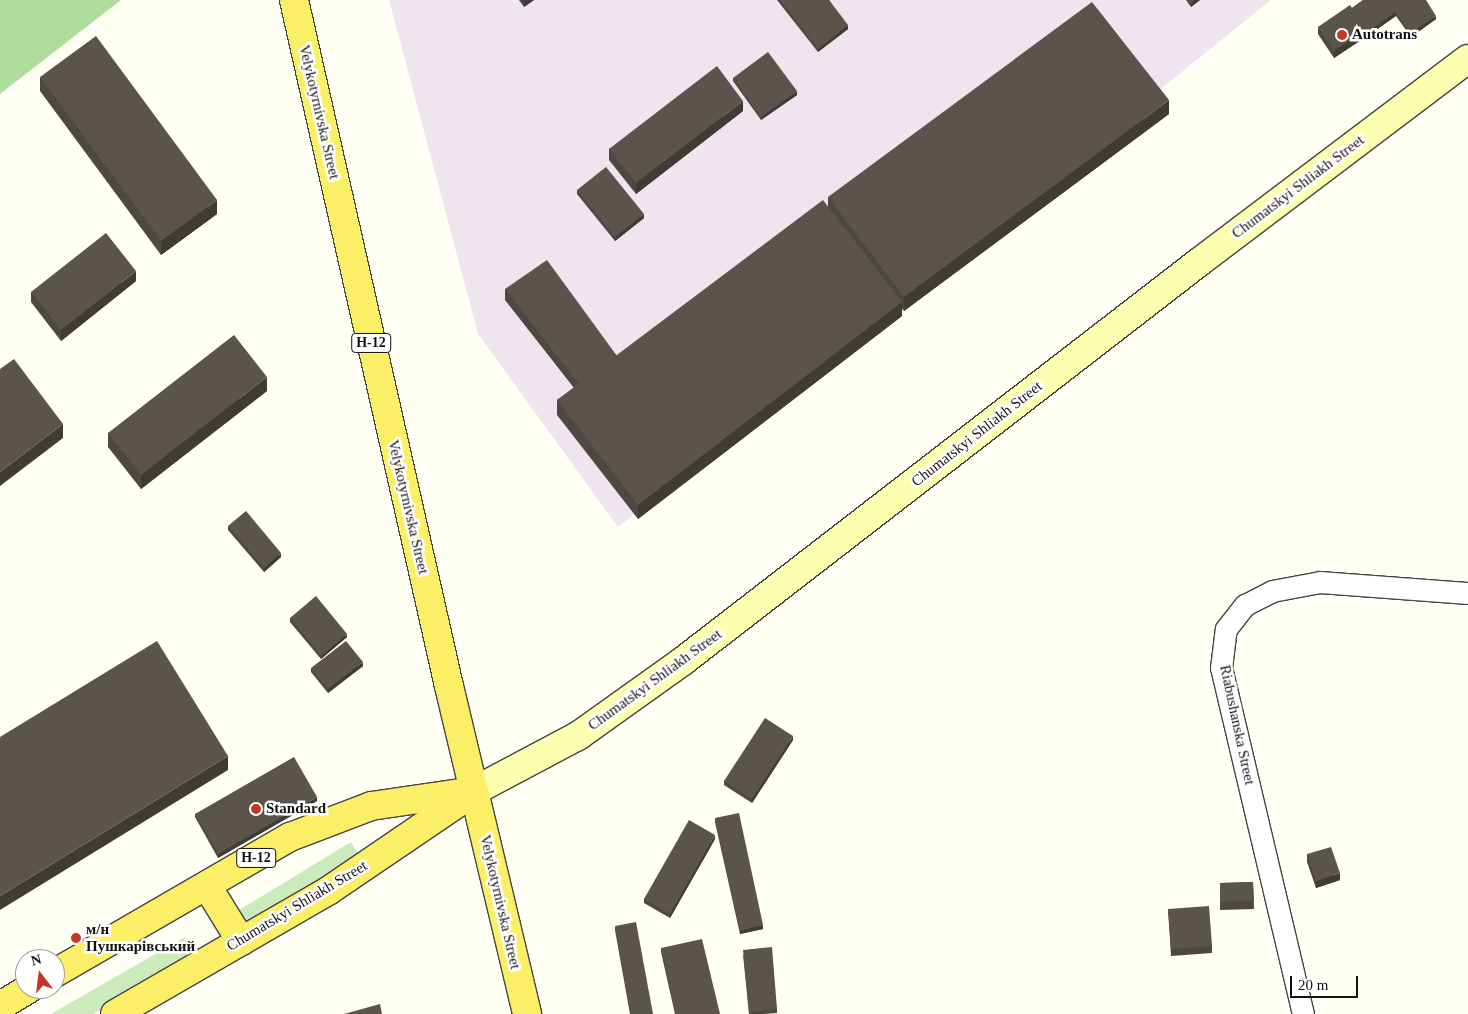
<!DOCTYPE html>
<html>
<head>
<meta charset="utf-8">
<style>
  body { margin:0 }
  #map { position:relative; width:1468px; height:1014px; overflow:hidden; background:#fffff4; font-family:Georgia,serif }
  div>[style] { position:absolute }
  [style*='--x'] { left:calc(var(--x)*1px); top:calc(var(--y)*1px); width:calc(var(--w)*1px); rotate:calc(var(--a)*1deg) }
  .industrial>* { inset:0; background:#efe5ee }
  .green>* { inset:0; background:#ccebbc }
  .forest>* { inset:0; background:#addc9b }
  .roads { filter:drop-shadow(1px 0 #444) drop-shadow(-1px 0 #444) drop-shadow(0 1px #444) drop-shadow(0 -1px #444) }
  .street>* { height:21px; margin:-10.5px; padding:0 10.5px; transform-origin:10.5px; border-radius:10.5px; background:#fff }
  .secondary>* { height:28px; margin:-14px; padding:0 14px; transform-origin:14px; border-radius:14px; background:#fbffaf }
  .primary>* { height:28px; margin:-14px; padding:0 14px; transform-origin:14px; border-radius:14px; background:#fbef68 }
  .wall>* { inset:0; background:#4d4841 }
  .shaded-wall>* { inset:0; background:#3f3b35 }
  .building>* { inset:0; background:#5a544c }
  .dots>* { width:14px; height:14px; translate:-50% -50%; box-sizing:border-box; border:2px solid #fff; border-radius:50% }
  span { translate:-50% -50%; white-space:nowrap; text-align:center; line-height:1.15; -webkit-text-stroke:5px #fff; paint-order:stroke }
  .shield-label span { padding:1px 4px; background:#fff; border:1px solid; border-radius:4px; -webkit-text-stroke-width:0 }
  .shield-label { font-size:14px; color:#111; font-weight:700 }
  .poi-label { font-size:15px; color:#111; font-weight:700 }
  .left { translate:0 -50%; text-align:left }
  .street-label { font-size:15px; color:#111 }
  .north { position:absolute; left:15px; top:949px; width:50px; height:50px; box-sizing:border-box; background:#fff; border:1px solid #a0a0a0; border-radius:50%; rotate:345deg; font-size:14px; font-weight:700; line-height:20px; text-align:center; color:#111 }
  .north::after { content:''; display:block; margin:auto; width:18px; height:22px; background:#c53724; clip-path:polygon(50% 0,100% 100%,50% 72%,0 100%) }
  .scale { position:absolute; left:1290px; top:976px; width:68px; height:22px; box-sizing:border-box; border:2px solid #111; border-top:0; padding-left:6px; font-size:15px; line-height:18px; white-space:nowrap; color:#111; -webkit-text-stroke:4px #fff; paint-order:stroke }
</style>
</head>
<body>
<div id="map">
  <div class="industrial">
    <div style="clip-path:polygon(389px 0,1271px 0,618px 527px,478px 334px)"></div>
  </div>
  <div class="green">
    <div style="clip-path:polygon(351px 842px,359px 855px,244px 926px,236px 912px)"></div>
    <div style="clip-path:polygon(185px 937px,195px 955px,93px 1014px,51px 1014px)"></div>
  </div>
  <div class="forest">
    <div style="clip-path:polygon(0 0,121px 0,0 94px)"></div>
  </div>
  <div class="roads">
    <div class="street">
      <div style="--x:1303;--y:1014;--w:356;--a:-103.3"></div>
      <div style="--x:1221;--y:668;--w:39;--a:-83"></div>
      <div style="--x:1226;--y:629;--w:31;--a:-52"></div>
      <div style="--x:1245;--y:605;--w:30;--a:-27"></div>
      <div style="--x:1272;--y:591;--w:49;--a:-10.6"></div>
      <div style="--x:1320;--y:582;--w:148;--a:4.3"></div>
    </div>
    <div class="secondary">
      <div style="--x:474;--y:791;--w:118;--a:-27.9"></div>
      <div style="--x:578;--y:736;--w:129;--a:-35.5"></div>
      <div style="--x:683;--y:661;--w:651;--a:-37.7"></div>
      <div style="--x:1198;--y:263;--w:338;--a:-37.1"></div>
    </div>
    <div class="primary">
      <div style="--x:294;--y:0;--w:703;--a:77.27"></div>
      <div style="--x:449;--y:686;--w:337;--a:76.6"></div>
      <div style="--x:207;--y:886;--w:65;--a:58.3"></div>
      <div style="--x:55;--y:973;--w:272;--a:-30.1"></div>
      <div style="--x:290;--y:837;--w:87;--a:-20.9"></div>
      <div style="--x:371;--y:806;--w:104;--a:-8.3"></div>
      <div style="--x:0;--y:1006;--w:33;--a:-31"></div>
      <div style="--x:115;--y:1014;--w:246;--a:-30"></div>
      <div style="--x:328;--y:891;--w:171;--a:-34.2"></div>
    </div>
  </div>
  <div class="wall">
    <div style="clip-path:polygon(519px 0,534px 0,524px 7px)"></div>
    <div style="clip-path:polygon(777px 0,829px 0,848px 29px,818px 52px)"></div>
    <div style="clip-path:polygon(1186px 0,1200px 0,1191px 7px)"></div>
    <div style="clip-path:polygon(1363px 0,1436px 19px,1411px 37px,1396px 16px,1334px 58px,1318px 34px,1318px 27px,1352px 8px)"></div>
    <div style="clip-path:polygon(40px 77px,217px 214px,161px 255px,40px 91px)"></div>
    <div style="clip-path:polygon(733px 78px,797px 95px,761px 120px,733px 81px)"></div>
    <div style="clip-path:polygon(743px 111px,636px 194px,609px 160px,609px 149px)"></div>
    <div style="clip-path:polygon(1169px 114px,904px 311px,902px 309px,902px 316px,638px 519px,557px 415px,557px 400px,574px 388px,505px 300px,505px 289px,617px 356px,828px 206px,828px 197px)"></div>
    <div style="clip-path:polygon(577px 190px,644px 218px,615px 241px,577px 194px)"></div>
    <div style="clip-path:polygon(136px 281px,61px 341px,31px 302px,31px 292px)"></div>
    <div style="clip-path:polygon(267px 391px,141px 489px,108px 447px,108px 433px)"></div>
    <div style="clip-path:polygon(228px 526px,281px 557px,264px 572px,228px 530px)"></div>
    <div style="clip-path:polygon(290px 618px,347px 637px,321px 659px,290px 622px)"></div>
    <div style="clip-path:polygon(363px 666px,328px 693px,311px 672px,311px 668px)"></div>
    <div style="clip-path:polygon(793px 740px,752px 803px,724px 785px,724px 781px)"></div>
    <div style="clip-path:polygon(317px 801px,218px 858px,195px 817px,195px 814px)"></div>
    <div style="clip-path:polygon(715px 818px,763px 929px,740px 934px,715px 822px)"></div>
    <div style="clip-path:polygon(715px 839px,670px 918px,644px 903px,644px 899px)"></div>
    <div style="clip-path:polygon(1307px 854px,1340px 880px,1316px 888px,1307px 862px)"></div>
    <div style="clip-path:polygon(1253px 882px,1254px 909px,1220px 910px,1220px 883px)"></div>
    <div style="clip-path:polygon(1168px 909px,1212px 946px,1212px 953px,1171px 956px)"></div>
    <div style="clip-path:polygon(615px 926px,653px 1014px,630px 1014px,615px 930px)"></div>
    <div style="clip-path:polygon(661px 948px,720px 1014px,675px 1014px,661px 952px)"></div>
    <div style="clip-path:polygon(743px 954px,777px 1009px,777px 1013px,764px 1014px,749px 1014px)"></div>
  </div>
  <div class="shaded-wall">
    <div style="clip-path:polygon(524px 0,534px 0,524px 7px)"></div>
    <div style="clip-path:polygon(1195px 0,1200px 0,1191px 7px,1191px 3px)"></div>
    <div style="clip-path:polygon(1396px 12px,1396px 16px,1366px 37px,1366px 33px)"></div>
    <div style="clip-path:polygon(1436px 16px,1436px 19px,1411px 37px,1411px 33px)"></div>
    <div style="clip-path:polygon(848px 25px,848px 29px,818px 52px,818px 49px)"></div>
    <div style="clip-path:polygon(1366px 29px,1366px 37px,1334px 58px,1334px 51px)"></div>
    <div style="clip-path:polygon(797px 91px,797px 95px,761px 120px,761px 117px)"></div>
    <div style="clip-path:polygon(1169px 100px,1169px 114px,904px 311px,904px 297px)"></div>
    <div style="clip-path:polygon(743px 101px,743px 111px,636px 194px,636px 183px)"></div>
    <div style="clip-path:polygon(217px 200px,217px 214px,161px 255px,161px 241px)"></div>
    <div style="clip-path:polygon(644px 214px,644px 218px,615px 241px,615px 237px)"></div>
    <div style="clip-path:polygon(136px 271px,136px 281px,61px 341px,61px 330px)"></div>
    <div style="clip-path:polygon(902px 302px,902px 316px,638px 519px,638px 505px)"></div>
    <div style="clip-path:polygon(267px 377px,267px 391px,141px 489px,141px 475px)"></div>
    <div style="clip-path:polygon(63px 424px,63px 438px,0 486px,0 472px)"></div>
    <div style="clip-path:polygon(281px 553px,281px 557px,264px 572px,264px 568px)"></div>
    <div style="clip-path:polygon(347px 634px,347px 637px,321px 659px,321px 656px)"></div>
    <div style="clip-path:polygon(363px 662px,363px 666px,328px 693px,328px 689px)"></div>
    <div style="clip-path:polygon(793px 736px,793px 740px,752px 803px,752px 799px)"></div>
    <div style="clip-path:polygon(228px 756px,228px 770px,0 910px,0 896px)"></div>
    <div style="clip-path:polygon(317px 797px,317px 801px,218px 858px,218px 854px)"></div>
    <div style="clip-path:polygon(715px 835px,715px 839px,670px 918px,670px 914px)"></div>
    <div style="clip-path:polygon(1340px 873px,1340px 880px,1316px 888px,1316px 881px)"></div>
    <div style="clip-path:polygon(763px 925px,763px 929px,740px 934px,740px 931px)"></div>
  </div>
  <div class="building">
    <div style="clip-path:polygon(780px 0,829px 0,848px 25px,818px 49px)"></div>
    <div style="clip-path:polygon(1189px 0,1195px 0,1191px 3px)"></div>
    <div style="clip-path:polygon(1363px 0,1426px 0,1436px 16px,1411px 33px,1396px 12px,1366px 33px,1366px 29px,1352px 8px)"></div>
    <div style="clip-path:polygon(1092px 2px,1169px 100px,904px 297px,828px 197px)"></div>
    <div style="clip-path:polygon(1350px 5px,1366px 29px,1334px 51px,1318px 27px)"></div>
    <div style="clip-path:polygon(96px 36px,217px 200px,161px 241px,40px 77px)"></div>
    <div style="clip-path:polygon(768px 52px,797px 91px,761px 117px,733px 78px)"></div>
    <div style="clip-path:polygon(717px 66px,743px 101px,636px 183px,609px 149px)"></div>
    <div style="clip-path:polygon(606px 167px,644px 214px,615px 237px,577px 190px)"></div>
    <div style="clip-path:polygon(823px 200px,902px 302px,638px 505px,557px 400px)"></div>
    <div style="clip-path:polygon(106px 233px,136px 271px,61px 330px,31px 292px)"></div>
    <div style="clip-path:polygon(547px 260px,617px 356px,579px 384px,505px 289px)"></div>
    <div style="clip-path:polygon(234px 335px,267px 377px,141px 475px,108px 433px)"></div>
    <div style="clip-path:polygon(14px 359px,63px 424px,0 472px,0 369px)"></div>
    <div style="clip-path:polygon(246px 511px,281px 553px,264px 568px,228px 526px)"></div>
    <div style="clip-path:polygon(316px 596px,347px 634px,321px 656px,290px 618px)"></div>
    <div style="clip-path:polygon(157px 641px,228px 756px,0 896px,0 737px)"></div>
    <div style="clip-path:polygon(346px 641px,363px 662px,328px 689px,311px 668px)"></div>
    <div style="clip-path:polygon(765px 718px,793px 736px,752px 799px,724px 781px)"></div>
    <div style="clip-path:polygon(294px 757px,317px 797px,218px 854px,195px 814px)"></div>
    <div style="clip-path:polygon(739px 813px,763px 925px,740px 931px,715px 818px)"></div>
    <div style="clip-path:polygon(689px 820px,715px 835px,670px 914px,644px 899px)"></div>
    <div style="clip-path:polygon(1331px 847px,1340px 873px,1316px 881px,1307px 854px)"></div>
    <div style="clip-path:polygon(1253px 882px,1254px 901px,1220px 902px,1220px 883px)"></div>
    <div style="clip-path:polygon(1209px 906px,1212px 946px,1171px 949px,1168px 909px)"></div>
    <div style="clip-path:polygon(636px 922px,653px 1014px,631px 1014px,615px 926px)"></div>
    <div style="clip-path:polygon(702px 939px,720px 1014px,676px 1014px,661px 948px)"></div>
    <div style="clip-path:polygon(772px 947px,777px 1009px,749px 1012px,743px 950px)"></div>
    <div style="clip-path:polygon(380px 1004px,382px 1014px,344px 1014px)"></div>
  </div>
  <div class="dots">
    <div style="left:1342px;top:35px;background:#c53724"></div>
    <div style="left:256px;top:809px;background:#c53724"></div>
    <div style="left:76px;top:938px;background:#c53724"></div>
  </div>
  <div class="shield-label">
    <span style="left:371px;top:343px">Н-12</span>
    <span style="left:256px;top:858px">Н-12</span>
  </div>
  <div class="poi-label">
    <span class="left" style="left:1352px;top:35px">Autotrans</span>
    <span class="left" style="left:266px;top:809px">Standard</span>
    <span class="left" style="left:86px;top:938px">м/н<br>Пушкарівський</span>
  </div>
  <div class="street-label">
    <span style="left:319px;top:112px;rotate:77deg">Velykotyrnivska Street</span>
    <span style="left:1298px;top:187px;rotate:-37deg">Chumatskyi Shliakh Street</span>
    <span style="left:977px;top:434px;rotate:-38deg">Chumatskyi Shliakh Street</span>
    <span style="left:408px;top:507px;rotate:77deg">Velykotyrnivska Street</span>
    <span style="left:655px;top:680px;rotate:-36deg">Chumatskyi Shliakh Street</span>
    <span style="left:1237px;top:725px;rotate:78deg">Riabushanska Street</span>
    <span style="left:500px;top:902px;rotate:77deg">Velykotyrnivska Street</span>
    <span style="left:297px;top:906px;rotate:-31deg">Chumatskyi Shliakh Street</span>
  </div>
  <div class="north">N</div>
  <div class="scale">20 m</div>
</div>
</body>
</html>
